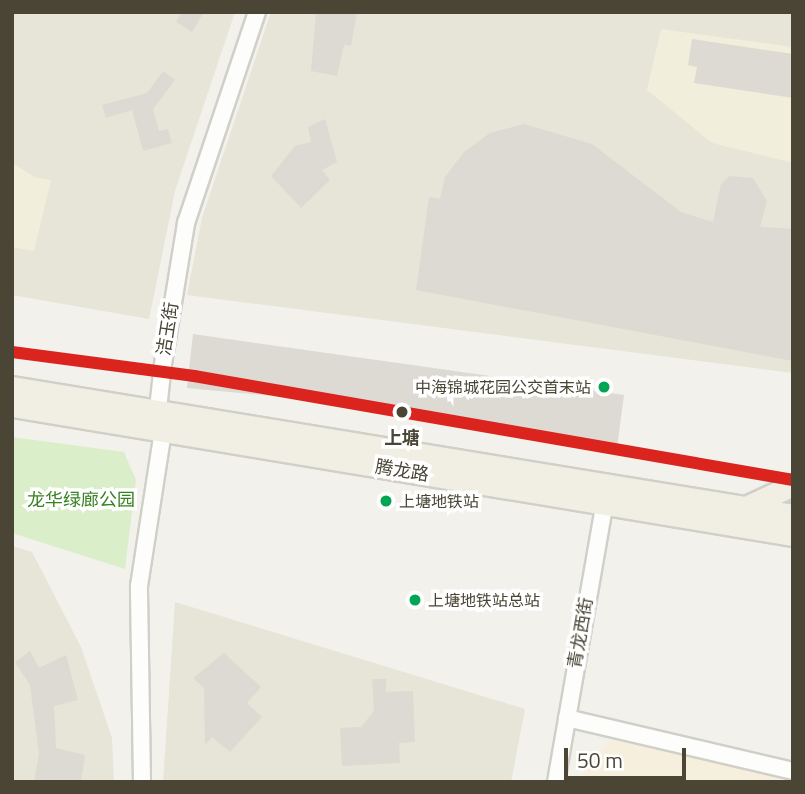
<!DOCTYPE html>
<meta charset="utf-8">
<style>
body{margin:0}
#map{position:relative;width:805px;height:794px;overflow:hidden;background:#f2f1eb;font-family:"Titillium Web","Noto Sans SC",sans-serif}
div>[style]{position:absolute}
.residential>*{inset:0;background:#e7e4d8}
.commercial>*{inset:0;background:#f6efdd}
.education>*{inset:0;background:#f1eedc}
.green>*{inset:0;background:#daefc9}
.building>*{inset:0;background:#dcdad3}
.roads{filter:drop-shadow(2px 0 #d0cfc8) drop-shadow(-2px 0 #d0cfc8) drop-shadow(0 2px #d0cfc8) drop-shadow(0 -2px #d0cfc8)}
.minor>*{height:16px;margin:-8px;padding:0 8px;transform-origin:8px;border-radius:8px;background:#fdfdfc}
.major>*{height:21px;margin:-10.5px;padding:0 10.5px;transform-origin:10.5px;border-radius:10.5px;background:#f1efe4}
.metro-1>*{height:12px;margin:-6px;padding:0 6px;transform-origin:6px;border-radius:6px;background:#dc241f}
.dots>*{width:19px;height:19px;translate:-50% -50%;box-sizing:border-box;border:4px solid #fff;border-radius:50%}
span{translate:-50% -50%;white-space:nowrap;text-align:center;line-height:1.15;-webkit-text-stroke:7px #fff;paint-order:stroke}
.bus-label{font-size:16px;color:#4a4535}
.right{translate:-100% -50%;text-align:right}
.left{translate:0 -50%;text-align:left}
.street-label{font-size:18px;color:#4a4535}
.stop-label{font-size:18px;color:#4a4535;font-weight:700}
.park-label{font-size:18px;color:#388222}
.frame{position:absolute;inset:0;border:14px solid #4a4535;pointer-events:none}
.scale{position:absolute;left:564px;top:748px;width:122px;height:32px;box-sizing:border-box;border:4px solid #4a4535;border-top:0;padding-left:9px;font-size:21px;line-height:24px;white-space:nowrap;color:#4a4535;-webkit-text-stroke:5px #fff;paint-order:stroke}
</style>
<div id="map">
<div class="residential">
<div style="clip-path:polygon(12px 12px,235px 12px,175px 191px,149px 319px,12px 295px)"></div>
<div style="clip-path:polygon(271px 12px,793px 12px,793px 373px,187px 295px,202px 218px)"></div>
<div style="clip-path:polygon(12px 546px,32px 552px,81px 647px,112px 738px,114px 782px,12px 782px)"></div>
<div style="clip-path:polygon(175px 602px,525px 709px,511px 782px,163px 782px)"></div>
</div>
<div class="commercial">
<div style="clip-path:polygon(612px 740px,792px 776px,793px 782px,583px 782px,586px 761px)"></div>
</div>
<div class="education">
<div style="clip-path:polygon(661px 29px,793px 47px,793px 163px,712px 143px,647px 90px)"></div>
<div style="clip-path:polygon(12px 163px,35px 177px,51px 180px,34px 251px,12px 247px)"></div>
</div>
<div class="green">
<div style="clip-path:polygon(12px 437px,124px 452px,136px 480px,125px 569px,12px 533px)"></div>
</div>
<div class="building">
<div style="clip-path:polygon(182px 12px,204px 12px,192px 32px,176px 22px)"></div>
<div style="clip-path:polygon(316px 12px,357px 12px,351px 46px,344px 45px,337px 76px,311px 71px)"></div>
<div style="clip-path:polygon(692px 39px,793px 54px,793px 98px,694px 83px,697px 67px,688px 65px)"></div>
<div style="clip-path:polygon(163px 71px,175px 80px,153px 109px,159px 131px,168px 129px,172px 143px,143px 151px,132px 110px,106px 118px,102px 105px,147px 93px)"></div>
<div style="clip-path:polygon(325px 119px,337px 162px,322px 170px,330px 180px,301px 208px,271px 176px,295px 146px,311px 142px,308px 127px)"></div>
<div style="clip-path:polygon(524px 124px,592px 144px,681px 212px,713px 222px,721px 184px,729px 176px,753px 178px,767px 201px,760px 227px,793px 229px,793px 361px,416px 290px,429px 197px,440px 199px,445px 177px,464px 152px,490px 133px)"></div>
<div style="clip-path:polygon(193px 334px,624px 395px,617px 448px,284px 397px,187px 388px)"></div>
<div style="clip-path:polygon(30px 651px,39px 668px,66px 655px,78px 700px,54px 706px,56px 748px,85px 755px,81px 782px,34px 782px,39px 754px,30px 685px,15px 662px)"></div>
<div style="clip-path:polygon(224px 653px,261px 687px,247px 703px,262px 717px,230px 752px,212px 737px,205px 745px,204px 688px,193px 678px)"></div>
<div style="clip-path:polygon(372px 679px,386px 679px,386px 692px,413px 691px,415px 742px,399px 743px,400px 763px,342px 766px,340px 728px,361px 727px,374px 711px)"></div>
</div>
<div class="roads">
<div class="minor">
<div style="left:567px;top:718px;width:232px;rotate:13.2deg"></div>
<div style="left:142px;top:782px;width:196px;rotate:-90.9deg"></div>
<div style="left:139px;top:586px;width:157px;rotate:-81.2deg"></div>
<div style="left:163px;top:431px;width:23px;rotate:-103deg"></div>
<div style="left:158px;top:409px;width:45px;rotate:-83.7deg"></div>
<div style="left:163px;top:364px;width:143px;rotate:-80.7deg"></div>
<div style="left:186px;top:223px;width:223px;rotate:-71.4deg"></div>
<div style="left:556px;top:782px;width:291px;rotate:-80.1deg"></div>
</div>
<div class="major">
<div style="left:12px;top:387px;width:791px;rotate:9.31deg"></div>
<div style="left:12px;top:406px;width:792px;rotate:9.38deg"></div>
<div style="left:748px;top:506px;width:50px;rotate:-25deg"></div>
</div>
</div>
<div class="metro-1">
<div style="left:12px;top:352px;width:184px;rotate:7.5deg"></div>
<div style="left:194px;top:376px;width:608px;rotate:9.85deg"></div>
</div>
<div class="dots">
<div style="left:604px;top:387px;background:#00a651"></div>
<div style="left:402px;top:412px;background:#4a4535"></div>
<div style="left:386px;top:501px;background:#00a651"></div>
<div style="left:415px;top:600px;background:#00a651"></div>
</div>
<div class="bus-label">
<span class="right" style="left:591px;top:387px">中海锦城花园公交首末站</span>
<span class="left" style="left:399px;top:501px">上塘地铁站</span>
<span class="left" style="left:428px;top:600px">上塘地铁站总站</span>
</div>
<div class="street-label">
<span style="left:168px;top:329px;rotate:-81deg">洁玉街</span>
<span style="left:402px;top:471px;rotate:9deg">腾龙路</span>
<span style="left:581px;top:633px;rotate:-80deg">青龙西街</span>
</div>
<div class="stop-label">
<span style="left:402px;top:438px">上塘</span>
</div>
<div class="park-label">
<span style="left:81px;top:500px">龙华绿廊公园</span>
</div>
<div class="frame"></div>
<div class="scale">50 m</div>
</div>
